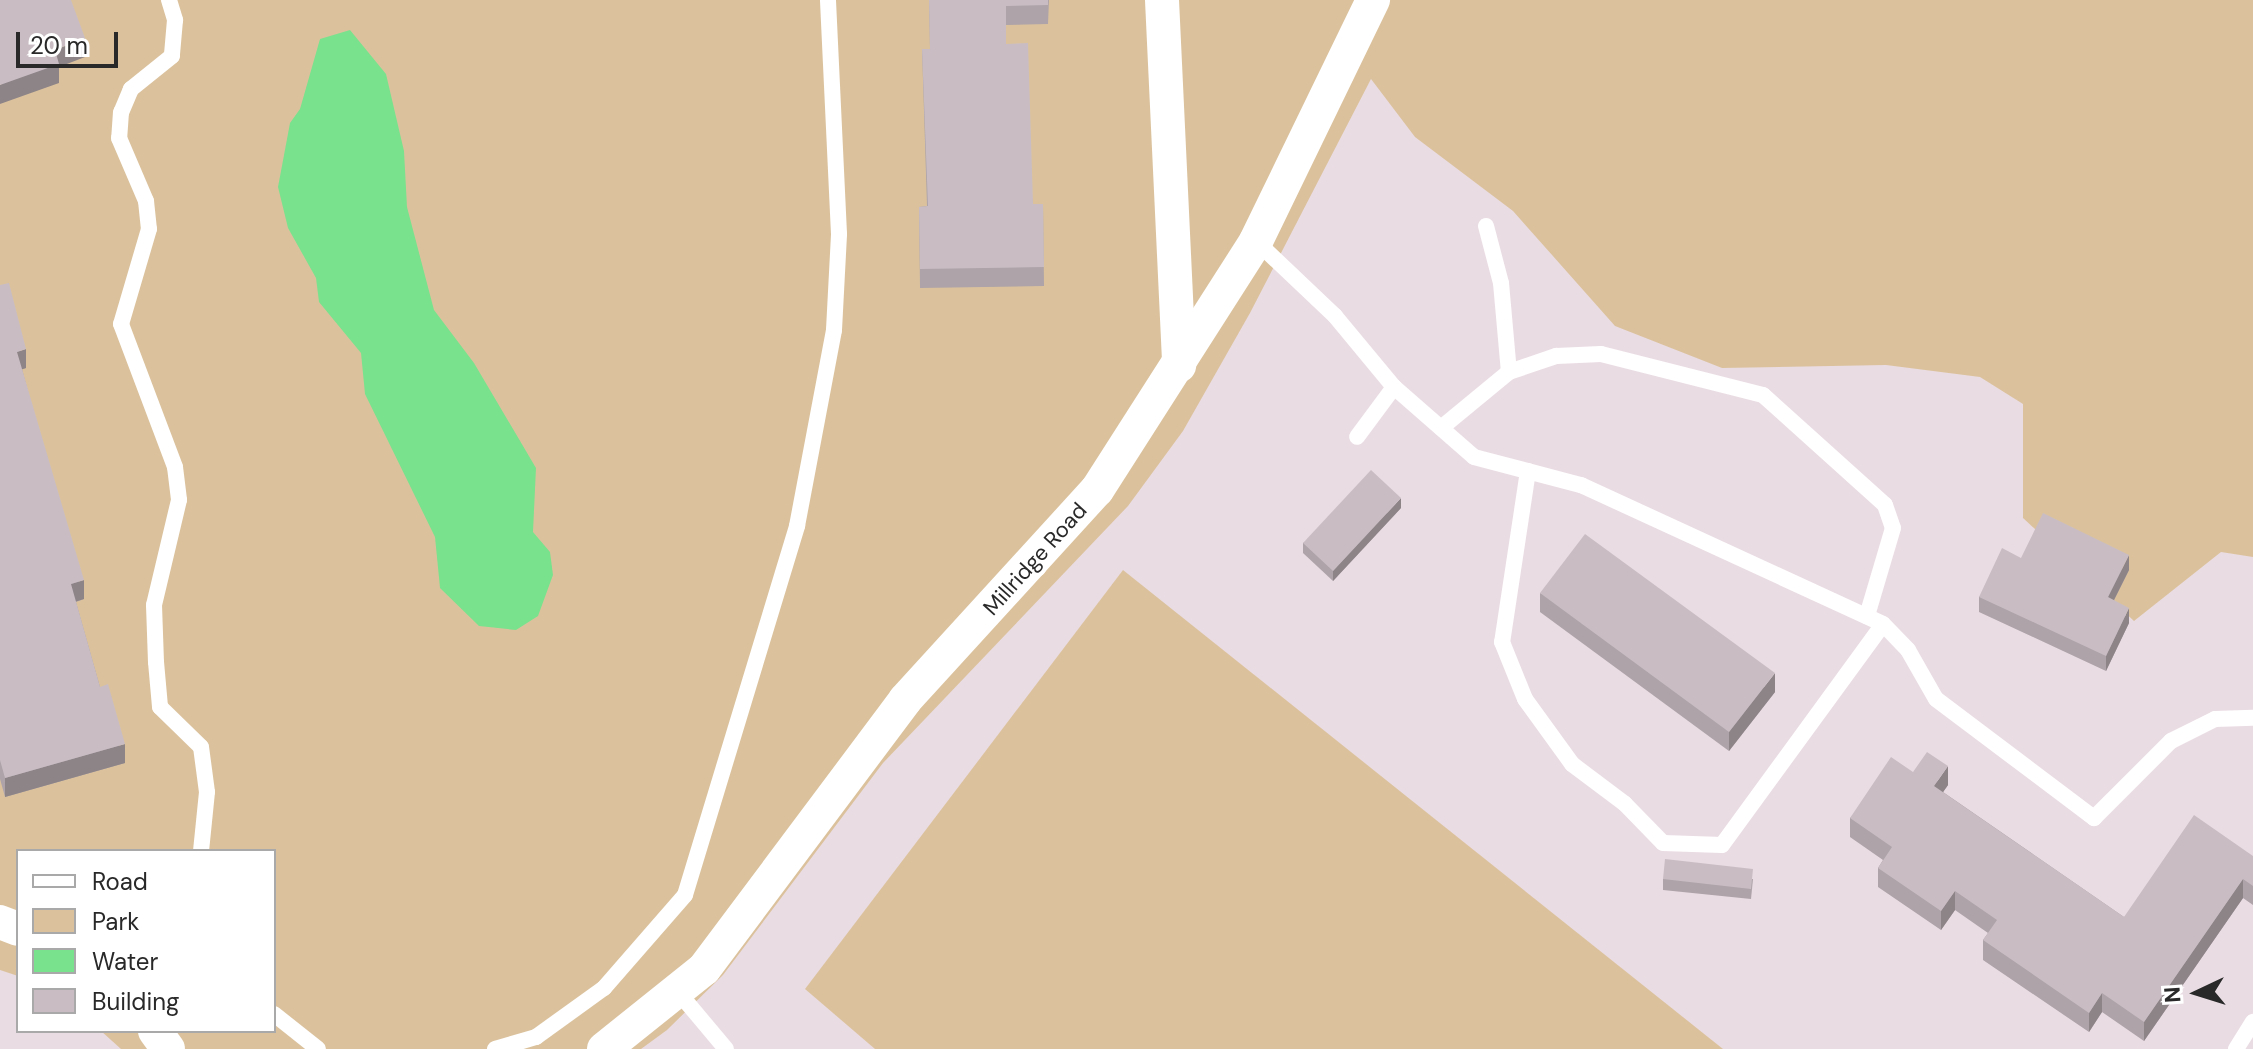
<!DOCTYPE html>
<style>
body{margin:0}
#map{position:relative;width:2253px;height:1049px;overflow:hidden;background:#eadce3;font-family:"DM Sans",sans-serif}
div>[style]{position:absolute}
.green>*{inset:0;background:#dbc29d}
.water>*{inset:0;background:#79e28d}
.service>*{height:16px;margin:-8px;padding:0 8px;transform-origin:8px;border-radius:8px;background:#fff}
.minor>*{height:34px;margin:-17px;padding:0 17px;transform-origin:17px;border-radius:17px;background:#fff}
.wall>*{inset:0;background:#ada3a8}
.shaded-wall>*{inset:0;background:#8d8488}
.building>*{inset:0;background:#c9bdc3}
span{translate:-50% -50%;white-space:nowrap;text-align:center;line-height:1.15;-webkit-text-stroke:8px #fff;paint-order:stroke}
.street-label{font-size:22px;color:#292929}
.legend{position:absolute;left:16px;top:849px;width:260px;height:184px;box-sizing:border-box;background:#fff;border:2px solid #a9a9a9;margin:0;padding:10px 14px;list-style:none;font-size:24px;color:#292929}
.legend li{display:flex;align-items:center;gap:16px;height:40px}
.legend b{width:40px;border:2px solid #a9a9a9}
.north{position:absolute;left:2157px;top:953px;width:80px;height:80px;-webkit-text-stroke:6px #fff;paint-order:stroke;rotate:266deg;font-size:22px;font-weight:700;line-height:32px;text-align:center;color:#292929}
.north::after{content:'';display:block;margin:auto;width:28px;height:36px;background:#292929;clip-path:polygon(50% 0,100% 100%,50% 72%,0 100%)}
.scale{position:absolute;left:16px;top:32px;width:102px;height:36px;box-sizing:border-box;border:4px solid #292929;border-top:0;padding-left:10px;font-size:24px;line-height:28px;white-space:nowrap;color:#292929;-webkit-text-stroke:6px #fff;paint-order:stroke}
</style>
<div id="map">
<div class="green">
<div style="clip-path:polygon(0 0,2253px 0,2253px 557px,2221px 552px,2134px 621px,2023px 518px,2023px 404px,1980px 377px,1886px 365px,1722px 368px,1615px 326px,1513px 211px,1415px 137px,1371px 79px,1250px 313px,1183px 431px,1128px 506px,883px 763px,723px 975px,667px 1030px,641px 1049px,121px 1049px,101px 1031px,274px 1031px,274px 851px,18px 851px,18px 976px,0 970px)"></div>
<div style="clip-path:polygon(1123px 570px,1723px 1049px,875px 1049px,805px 989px)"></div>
</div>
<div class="water">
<div style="clip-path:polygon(350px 30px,386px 74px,404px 151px,407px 207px,434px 310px,474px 363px,536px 468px,533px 532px,550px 552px,553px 575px,538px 616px,516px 630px,479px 626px,440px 588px,435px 537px,365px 394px,361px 353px,319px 302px,316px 278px,288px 228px,278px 187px,290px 123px,300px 109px,320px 39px)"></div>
</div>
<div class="service">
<div style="left:169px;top:0;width:21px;rotate:73deg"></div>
<div style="left:175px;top:20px;width:36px;rotate:95deg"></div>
<div style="left:172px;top:56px;width:53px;rotate:141.2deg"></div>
<div style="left:131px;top:89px;width:25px;rotate:113deg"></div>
<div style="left:121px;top:112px;width:26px;rotate:94deg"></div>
<div style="left:119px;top:138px;width:69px;rotate:66.8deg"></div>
<div style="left:146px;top:201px;width:28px;rotate:84deg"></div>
<div style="left:149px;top:229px;width:99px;rotate:106.4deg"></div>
<div style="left:121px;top:324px;width:153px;rotate:69.3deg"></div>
<div style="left:175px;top:467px;width:33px;rotate:83deg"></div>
<div style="left:179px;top:500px;width:108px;rotate:103.4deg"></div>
<div style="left:154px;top:605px;width:57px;rotate:88deg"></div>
<div style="left:156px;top:662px;width:45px;rotate:84.9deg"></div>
<div style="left:160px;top:707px;width:57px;rotate:44.3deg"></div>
<div style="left:201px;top:747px;width:45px;rotate:82.4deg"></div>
<div style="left:207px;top:792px;width:59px;rotate:95.8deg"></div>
<div style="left:1486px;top:226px;width:59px;rotate:75.3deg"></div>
<div style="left:1501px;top:283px;width:89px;rotate:84.9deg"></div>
<div style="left:1256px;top:241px;width:109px;rotate:43.5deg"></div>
<div style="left:1335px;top:316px;width:92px;rotate:50.3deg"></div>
<div style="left:1394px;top:387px;width:62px;rotate:126.5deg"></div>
<div style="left:1394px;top:387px;width:106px;rotate:41.2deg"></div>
<div style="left:1474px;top:457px;width:111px;rotate:14.7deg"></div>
<div style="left:1581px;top:485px;width:332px;rotate:24.7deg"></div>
<div style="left:1883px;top:624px;width:36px;rotate:46deg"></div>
<div style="left:1908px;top:650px;width:56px;rotate:60.3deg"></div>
<div style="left:1936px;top:699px;width:198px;rotate:37deg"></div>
<div style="left:2094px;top:818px;width:109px;rotate:-45deg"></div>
<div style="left:2171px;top:741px;width:49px;rotate:-26.6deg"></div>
<div style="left:2215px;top:719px;width:38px;rotate:-2deg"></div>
<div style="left:1441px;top:428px;width:88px;rotate:-39.5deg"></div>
<div style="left:1509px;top:372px;width:50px;rotate:-18.8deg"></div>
<div style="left:1556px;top:356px;width:45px;rotate:-2.5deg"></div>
<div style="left:1601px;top:354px;width:167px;rotate:14.2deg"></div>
<div style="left:1763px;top:395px;width:164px;rotate:42deg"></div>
<div style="left:1885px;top:505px;width:24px;rotate:71deg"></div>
<div style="left:1893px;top:528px;width:92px;rotate:106.5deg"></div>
<div style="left:1528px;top:471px;width:173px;rotate:98.6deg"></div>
<div style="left:1502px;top:642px;width:61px;rotate:68deg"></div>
<div style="left:1525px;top:699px;width:80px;rotate:54.1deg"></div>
<div style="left:1572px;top:764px;width:66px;rotate:37deg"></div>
<div style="left:1625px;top:804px;width:54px;rotate:45.7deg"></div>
<div style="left:1663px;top:843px;width:59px;rotate:1.9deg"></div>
<div style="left:1722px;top:845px;width:273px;rotate:-53.9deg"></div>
<div style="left:679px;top:993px;width:73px;rotate:50deg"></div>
<div style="left:274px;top:1014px;width:56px;rotate:38.5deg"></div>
<div style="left:495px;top:1049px;width:43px;rotate:-16.3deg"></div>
<div style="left:536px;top:1037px;width:84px;rotate:-35.8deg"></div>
<div style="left:604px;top:988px;width:123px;rotate:-48.9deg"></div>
<div style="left:685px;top:895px;width:386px;rotate:-73.1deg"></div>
<div style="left:797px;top:526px;width:199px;rotate:-79.3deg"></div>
<div style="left:834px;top:330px;width:96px;rotate:-87deg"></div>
<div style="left:839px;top:234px;width:234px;rotate:-92.7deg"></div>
<div style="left:2236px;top:1049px;width:32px;rotate:-58deg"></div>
</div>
<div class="minor">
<div style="left:1162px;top:0;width:366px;rotate:87.3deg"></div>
<div style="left:0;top:922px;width:19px;rotate:21deg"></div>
<div style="left:155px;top:1031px;width:22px;rotate:54deg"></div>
<div style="left:604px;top:1049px;width:128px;rotate:-38.7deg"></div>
<div style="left:704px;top:969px;width:336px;rotate:-53.2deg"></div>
<div style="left:905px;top:700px;width:285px;rotate:-47.6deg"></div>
<div style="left:1097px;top:490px;width:295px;rotate:-57.4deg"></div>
<div style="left:1256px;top:241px;width:268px;rotate:-64.1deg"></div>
</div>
<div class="wall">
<div style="clip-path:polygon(929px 0,1049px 0,1048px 24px,1006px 25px,1006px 44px,1033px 204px,1043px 204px,1044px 286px,920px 288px,919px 207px,927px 206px,922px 49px,930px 49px)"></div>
<div style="clip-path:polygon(0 285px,26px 368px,22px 369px,84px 599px,76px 602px,100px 687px,125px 763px,5px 797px,0 779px)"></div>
<div style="clip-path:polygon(1401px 508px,1333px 581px,1303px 553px,1303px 543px)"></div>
<div style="clip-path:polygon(2021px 558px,2129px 570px,2114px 600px,2129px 623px,2106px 671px,1979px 612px,1979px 597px)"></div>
<div style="clip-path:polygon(1540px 593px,1775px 692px,1729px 751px,1540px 612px)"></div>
<div style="clip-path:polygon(1913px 772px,1948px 785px,1943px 792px,2124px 917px,2253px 856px,2253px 905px,2243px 898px,2144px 1041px,2102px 1012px,2089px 1032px,1983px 960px,1983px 940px,1988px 933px,1955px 910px,1941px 930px,1878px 887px,1878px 868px,1883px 860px,1850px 837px,1850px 818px)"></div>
<div style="clip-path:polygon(1663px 879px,1753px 879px,1751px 899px,1663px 890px)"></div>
</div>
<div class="shaded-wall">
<div style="clip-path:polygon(85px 38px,85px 57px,59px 67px,59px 83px,0 104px,0 85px,55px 50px)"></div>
<div style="clip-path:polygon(26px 349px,26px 368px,17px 371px,17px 352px)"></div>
<div style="clip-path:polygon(1401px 498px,1401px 508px,1333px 581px,1333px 571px)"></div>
<div style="clip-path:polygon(2129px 555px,2129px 570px,2108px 612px,2108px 597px)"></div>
<div style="clip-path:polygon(84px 580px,84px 599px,71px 603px,71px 584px)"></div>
<div style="clip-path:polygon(2129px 608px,2129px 623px,2106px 671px,2106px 656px)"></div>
<div style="clip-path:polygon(1775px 673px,1775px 692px,1729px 751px,1729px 732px)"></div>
<div style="clip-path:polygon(125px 744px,125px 763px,5px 797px,5px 778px)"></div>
<div style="clip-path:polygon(1948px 766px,1948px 785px,1934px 805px,1934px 786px)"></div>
<div style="clip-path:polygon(2243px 879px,2243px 898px,2144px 1041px,2144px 1022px)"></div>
<div style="clip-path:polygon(1955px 891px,1955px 910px,1941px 930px,1941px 911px)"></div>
<div style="clip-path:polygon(2102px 993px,2102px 1012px,2089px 1032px,2089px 1013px)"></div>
</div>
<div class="building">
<div style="clip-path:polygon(0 0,71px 0,85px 38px,55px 50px,59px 64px,0 85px)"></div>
<div style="clip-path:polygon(929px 0,1048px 0,1048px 5px,1006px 6px,1006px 44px,1028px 43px,1033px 204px,1043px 204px,1044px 267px,920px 269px,919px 207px,928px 206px,922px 49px,930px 49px)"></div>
<div style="clip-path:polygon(9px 283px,26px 349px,17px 352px,84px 580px,71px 584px,100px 687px,108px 684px,125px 744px,5px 778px,0 760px,0 285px)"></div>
<div style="clip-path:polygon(1371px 470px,1401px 498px,1333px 571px,1303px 543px)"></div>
<div style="clip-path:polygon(2043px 513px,2129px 555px,2108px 597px,2129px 608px,2106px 656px,1979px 597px,2002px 548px,2021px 558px)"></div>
<div style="clip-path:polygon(1585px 534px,1775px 673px,1729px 732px,1540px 593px)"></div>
<div style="clip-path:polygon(1927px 752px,1948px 766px,1934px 786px,2124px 917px,2194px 815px,2253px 856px,2253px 886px,2243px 879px,2144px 1022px,2102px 993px,2089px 1013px,1983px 940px,1997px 920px,1955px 891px,1941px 911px,1878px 868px,1892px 847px,1850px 818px,1891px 757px,1913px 772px)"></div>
<div style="clip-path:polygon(1665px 859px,1753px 869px,1751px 889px,1663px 879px)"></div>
</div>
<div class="street-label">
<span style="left:1035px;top:559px;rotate:-48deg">Millridge Road</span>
</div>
<ul class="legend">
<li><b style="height:10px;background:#fff"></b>Road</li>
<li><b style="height:22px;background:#dbc29d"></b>Park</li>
<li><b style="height:22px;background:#79e28d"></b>Water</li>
<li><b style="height:22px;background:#c9bdc3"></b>Building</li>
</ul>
<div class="north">N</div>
<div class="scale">20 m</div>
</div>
